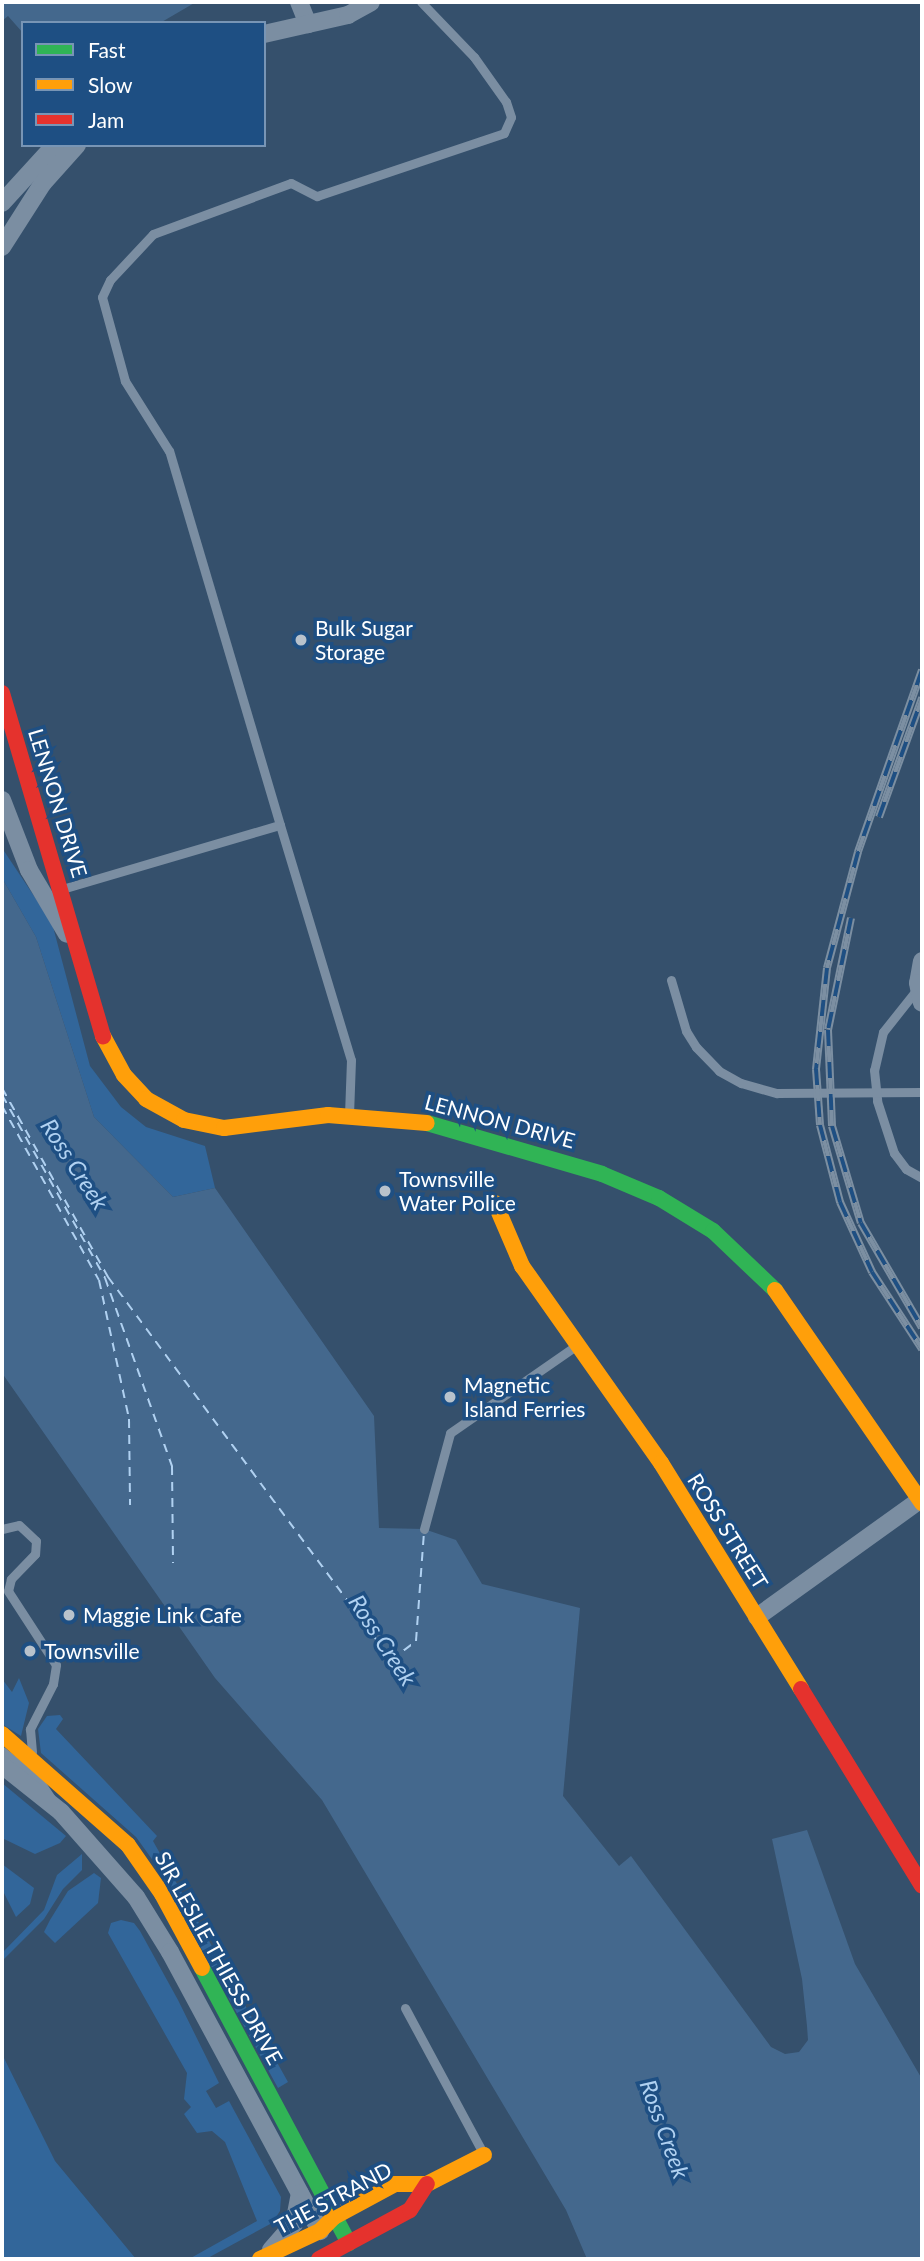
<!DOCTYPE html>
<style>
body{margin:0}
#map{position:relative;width:924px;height:2261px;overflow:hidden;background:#35506c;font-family:Lato,sans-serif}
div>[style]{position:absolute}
.green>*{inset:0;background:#32669a}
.water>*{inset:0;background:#44688d}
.ferry>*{height:2px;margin-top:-1px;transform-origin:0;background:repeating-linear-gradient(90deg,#b0d1f1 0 9px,transparent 0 16px)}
.lane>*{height:9px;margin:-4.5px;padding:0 4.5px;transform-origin:4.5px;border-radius:4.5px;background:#7b8ea2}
.street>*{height:18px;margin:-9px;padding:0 9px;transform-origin:9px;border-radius:9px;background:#7b8ea2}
.fast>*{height:16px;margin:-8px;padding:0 8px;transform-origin:8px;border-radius:8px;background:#30b455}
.slow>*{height:16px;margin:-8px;padding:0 8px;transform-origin:8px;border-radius:8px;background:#ff9f0a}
.jam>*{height:16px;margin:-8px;padding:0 8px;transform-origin:8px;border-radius:8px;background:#e5322d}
.rail>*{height:8px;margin-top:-4px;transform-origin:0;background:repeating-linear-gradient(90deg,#1e4f83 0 16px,#7c8fa2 0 32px);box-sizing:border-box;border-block:2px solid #7c8fa2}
.dots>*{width:19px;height:19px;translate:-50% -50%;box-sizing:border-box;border:4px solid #1e4f83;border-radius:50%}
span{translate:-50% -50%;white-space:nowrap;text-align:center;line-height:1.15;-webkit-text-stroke:7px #1e4f83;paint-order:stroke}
.poi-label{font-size:21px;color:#fff}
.left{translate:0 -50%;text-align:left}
.street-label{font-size:21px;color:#fff}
.water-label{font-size:23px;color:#b0d1f1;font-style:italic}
.frame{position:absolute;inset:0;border:4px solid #fff;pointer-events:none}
.legend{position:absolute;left:21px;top:21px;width:245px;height:126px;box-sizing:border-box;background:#1e4f83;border:2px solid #7895b5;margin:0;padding:9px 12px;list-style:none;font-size:21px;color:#fff}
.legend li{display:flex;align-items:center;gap:14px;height:35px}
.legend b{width:35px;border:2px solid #7895b5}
</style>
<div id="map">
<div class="green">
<div style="clip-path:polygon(2px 848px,52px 923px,90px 1066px,121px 1107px,146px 1127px,205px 1146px,215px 1188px,173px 1197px,94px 1117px,36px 937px,2px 878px)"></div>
<div style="clip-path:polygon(19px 1678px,29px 1703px,21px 1736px,2px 1724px,2px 1679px,12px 1692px)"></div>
<div style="clip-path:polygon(60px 1715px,63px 1719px,56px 1729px,157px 1836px,153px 1841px,288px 2082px,278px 2088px,154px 1862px,136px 1837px,41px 1753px,38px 1729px,47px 1716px)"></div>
<div style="clip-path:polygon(2px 1783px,66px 1836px,60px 1843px,35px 1854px,2px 1838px)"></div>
<div style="clip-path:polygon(82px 1854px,82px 1870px,63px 1889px,44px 1919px,2px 1961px,2px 1953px,44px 1910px,57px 1875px)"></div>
<div style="clip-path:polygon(2px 1864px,34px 1888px,30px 1904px,16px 1917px,2px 1889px)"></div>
<div style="clip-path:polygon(94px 1873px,101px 1878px,98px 1903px,55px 1943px,44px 1932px,50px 1920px,68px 1891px)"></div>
<div style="clip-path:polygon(121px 1920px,134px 1923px,140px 1931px,178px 2000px,219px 2083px,206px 2091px,216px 2108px,229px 2101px,281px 2197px,280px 2211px,272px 2223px,206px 2259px,189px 2259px,257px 2221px,225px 2142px,212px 2131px,197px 2133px,184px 2114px,191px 2107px,184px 2099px,187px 2073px,108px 1933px,111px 1923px)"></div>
<div style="clip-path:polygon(2px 2054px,55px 2161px,136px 2259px,2px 2259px)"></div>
</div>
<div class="water">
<div style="clip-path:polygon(2px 2px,196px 2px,160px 23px,23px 23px,23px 33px,8px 16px,2px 21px)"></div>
<div style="clip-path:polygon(2px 878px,36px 937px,94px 1117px,173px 1197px,215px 1188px,374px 1416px,379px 1528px,424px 1529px,456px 1540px,482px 1584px,580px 1608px,563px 1796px,619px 1866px,631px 1856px,771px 2047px,785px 2054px,799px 2052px,808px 2040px,807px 2026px,802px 1979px,772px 1839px,807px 1830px,855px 1964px,922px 2079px,922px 2259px,587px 2259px,566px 2210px,322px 1800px,215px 1678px,2px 1373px)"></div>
</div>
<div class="ferry">
<div style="left:2px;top:1088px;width:217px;rotate:60.7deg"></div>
<div style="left:108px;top:1277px;width:476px;rotate:53.5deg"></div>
<div style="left:391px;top:1660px;width:31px;rotate:-37deg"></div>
<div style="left:416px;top:1641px;width:108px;rotate:-85.8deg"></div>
<div style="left:2px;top:1095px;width:210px;rotate:60.6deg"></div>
<div style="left:105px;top:1278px;width:200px;rotate:70.4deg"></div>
<div style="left:172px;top:1466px;width:97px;rotate:89.4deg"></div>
<div style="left:2px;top:1106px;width:199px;rotate:60.9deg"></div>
<div style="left:99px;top:1280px;width:142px;rotate:77.8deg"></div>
<div style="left:129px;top:1419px;width:86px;rotate:89.3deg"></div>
</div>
<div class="lane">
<div style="left:280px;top:825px;width:390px;rotate:-106.5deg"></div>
<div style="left:169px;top:451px;width:83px;rotate:-122.2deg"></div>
<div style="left:125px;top:381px;width:87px;rotate:-105.3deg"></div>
<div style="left:102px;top:297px;width:19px;rotate:-65deg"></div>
<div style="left:110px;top:280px;width:63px;rotate:-46.9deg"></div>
<div style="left:153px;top:234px;width:147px;rotate:-20.3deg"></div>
<div style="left:291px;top:183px;width:29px;rotate:27deg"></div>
<div style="left:317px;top:196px;width:197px;rotate:-18.6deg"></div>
<div style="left:504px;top:133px;width:17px;rotate:-66deg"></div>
<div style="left:511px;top:117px;width:16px;rotate:-108deg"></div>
<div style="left:506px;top:102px;width:55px;rotate:-125.4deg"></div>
<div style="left:474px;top:57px;width:76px;rotate:-133.9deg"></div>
<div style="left:62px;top:889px;width:227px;rotate:-16.4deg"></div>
<div style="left:280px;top:825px;width:245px;rotate:73.2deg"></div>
<div style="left:351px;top:1060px;width:55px;rotate:92.1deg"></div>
<div style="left:671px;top:980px;width:53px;rotate:73.6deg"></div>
<div style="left:686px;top:1031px;width:19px;rotate:58deg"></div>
<div style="left:696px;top:1047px;width:33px;rotate:46deg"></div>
<div style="left:719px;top:1071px;width:25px;rotate:29deg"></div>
<div style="left:741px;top:1083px;width:37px;rotate:16deg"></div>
<div style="left:777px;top:1093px;width:145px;rotate:-0.4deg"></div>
<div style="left:918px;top:988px;width:56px;rotate:128.5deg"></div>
<div style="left:883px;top:1032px;width:39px;rotate:103deg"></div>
<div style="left:874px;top:1070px;width:31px;rotate:84deg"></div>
<div style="left:877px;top:1101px;width:55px;rotate:71.9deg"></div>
<div style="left:894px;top:1153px;width:20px;rotate:53deg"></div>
<div style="left:906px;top:1169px;width:18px;rotate:29deg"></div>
<div style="left:2px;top:1529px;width:17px;rotate:-13deg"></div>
<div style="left:19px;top:1525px;width:23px;rotate:43deg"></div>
<div style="left:36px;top:1541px;width:13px;rotate:94deg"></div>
<div style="left:35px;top:1554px;width:35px;rotate:134deg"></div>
<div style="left:11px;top:1579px;width:12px;rotate:104deg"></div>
<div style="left:8px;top:1591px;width:88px;rotate:57deg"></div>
<div style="left:56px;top:1665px;width:19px;rotate:99deg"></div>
<div style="left:53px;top:1684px;width:51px;rotate:117.1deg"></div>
<div style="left:30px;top:1729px;width:23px;rotate:85deg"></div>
<div style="left:424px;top:1529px;width:99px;rotate:-74.8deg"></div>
<div style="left:450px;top:1433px;width:155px;rotate:-34.7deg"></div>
<div style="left:2px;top:1751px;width:46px;rotate:37.9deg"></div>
<div style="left:38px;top:1779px;width:22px;rotate:56deg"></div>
<div style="left:405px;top:2008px;width:165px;rotate:61.7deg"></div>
</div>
<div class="street">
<div style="left:299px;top:2px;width:24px;rotate:68deg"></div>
<div style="left:264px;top:34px;width:86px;rotate:-12.7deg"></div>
<div style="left:348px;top:15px;width:26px;rotate:-29deg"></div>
<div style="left:2px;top:203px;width:79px;rotate:-47.6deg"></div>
<div style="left:2px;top:247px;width:76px;rotate:-57.4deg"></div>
<div style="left:43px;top:183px;width:51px;rotate:-48.2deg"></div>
<div style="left:2px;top:800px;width:75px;rotate:68.9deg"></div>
<div style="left:29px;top:870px;width:74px;rotate:59.3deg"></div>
<div style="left:922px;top:961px;width:22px;rotate:100deg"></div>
<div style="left:918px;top:983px;width:20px;rotate:79deg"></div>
<div style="left:757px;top:1617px;width:201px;rotate:-35.7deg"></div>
<div style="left:2px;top:1765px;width:75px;rotate:38.5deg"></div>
<div style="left:61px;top:1812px;width:113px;rotate:48.6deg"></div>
<div style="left:136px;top:1897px;width:65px;rotate:58.3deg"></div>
<div style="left:170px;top:1952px;width:317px;rotate:61.7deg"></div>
<div style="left:271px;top:2250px;width:35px;rotate:-49deg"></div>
<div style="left:294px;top:2224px;width:31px;rotate:-79deg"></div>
</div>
<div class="fast">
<div style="left:427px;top:1123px;width:182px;rotate:16.2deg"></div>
<div style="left:602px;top:1174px;width:62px;rotate:22.8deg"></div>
<div style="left:659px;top:1198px;width:63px;rotate:31.4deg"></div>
<div style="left:713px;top:1231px;width:86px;rotate:43.6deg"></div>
<div style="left:202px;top:1968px;width:312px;rotate:61.9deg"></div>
</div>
<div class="slow">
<div style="left:103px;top:1036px;width:44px;rotate:61.7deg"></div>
<div style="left:124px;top:1075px;width:33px;rotate:47deg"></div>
<div style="left:146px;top:1099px;width:43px;rotate:28.9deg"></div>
<div style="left:184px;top:1120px;width:41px;rotate:11.3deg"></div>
<div style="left:224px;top:1128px;width:105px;rotate:-7.1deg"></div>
<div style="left:328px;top:1115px;width:99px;rotate:4.6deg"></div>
<div style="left:495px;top:1203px;width:69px;rotate:66.8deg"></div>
<div style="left:522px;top:1266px;width:241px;rotate:54.8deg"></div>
<div style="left:661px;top:1463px;width:266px;rotate:58.2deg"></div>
<div style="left:775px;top:1290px;width:259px;rotate:55.4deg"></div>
<div style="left:2px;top:1734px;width:168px;rotate:41.4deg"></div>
<div style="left:128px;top:1845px;width:60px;rotate:55.2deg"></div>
<div style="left:162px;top:1894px;width:84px;rotate:61.6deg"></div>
<div style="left:260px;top:2259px;width:66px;rotate:-25deg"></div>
<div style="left:320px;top:2231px;width:20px;rotate:-45deg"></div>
<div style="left:334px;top:2217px;width:69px;rotate:-28.4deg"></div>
<div style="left:395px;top:2184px;width:32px"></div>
<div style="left:427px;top:2184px;width:64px;rotate:-27deg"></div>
</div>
<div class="jam">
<div style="left:2px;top:693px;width:358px;rotate:73.6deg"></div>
<div style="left:801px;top:1689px;width:231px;rotate:58.4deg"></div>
<div style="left:319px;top:2259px;width:103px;rotate:-28.3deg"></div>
<div style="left:410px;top:2210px;width:31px;rotate:-57deg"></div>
</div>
<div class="rail">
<div style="left:922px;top:670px;width:193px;rotate:109.4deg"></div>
<div style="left:858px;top:852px;width:120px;rotate:105deg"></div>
<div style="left:827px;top:968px;width:102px;rotate:96.2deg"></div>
<div style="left:816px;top:1069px;width:56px;rotate:85.9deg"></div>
<div style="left:820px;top:1125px;width:80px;rotate:75.4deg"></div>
<div style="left:840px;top:1202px;width:77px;rotate:65.4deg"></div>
<div style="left:872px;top:1272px;width:92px;rotate:57deg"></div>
<div style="left:879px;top:817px;width:127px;rotate:-70.1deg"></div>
<div style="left:851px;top:918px;width:114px;rotate:101.6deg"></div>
<div style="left:828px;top:1030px;width:96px;rotate:87.6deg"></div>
<div style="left:832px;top:1126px;width:101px;rotate:73.4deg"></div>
<div style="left:861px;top:1223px;width:121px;rotate:59.8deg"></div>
</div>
<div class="dots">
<div style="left:301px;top:640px;background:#b8c2cc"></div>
<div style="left:385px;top:1191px;background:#b8c2cc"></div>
<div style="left:450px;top:1397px;background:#b8c2cc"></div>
<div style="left:69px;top:1615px;background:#b8c2cc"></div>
<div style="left:30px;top:1651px;background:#b8c2cc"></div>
</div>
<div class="poi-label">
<span class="left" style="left:315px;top:640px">Bulk Sugar<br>Storage</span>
<span class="left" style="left:399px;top:1191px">Townsville<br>Water Police</span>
<span class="left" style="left:464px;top:1397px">Magnetic<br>Island Ferries</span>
<span class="left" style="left:83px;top:1615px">Maggie Link Cafe</span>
<span class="left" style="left:44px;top:1651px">Townsville</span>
</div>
<div class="street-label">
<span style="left:58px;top:803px;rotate:73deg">LENNON DRIVE</span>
<span style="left:500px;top:1121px;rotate:15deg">LENNON DRIVE</span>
<span style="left:728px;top:1531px;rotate:58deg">ROSS STREET</span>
<span style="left:219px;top:1958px;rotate:61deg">SIR LESLIE THIESS DRIVE</span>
<span style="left:333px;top:2198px;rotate:-28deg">THE STRAND</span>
</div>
<div class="water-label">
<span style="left:75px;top:1164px;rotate:57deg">Ross Creek</span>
<span style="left:383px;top:1640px;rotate:57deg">Ross Creek</span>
<span style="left:665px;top:2129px;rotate:70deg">Ross Creek</span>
</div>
<div class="frame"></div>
<ul class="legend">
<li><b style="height:9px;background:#30b455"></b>Fast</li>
<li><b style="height:9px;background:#ff9f0a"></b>Slow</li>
<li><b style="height:9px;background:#e5322d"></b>Jam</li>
</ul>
</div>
